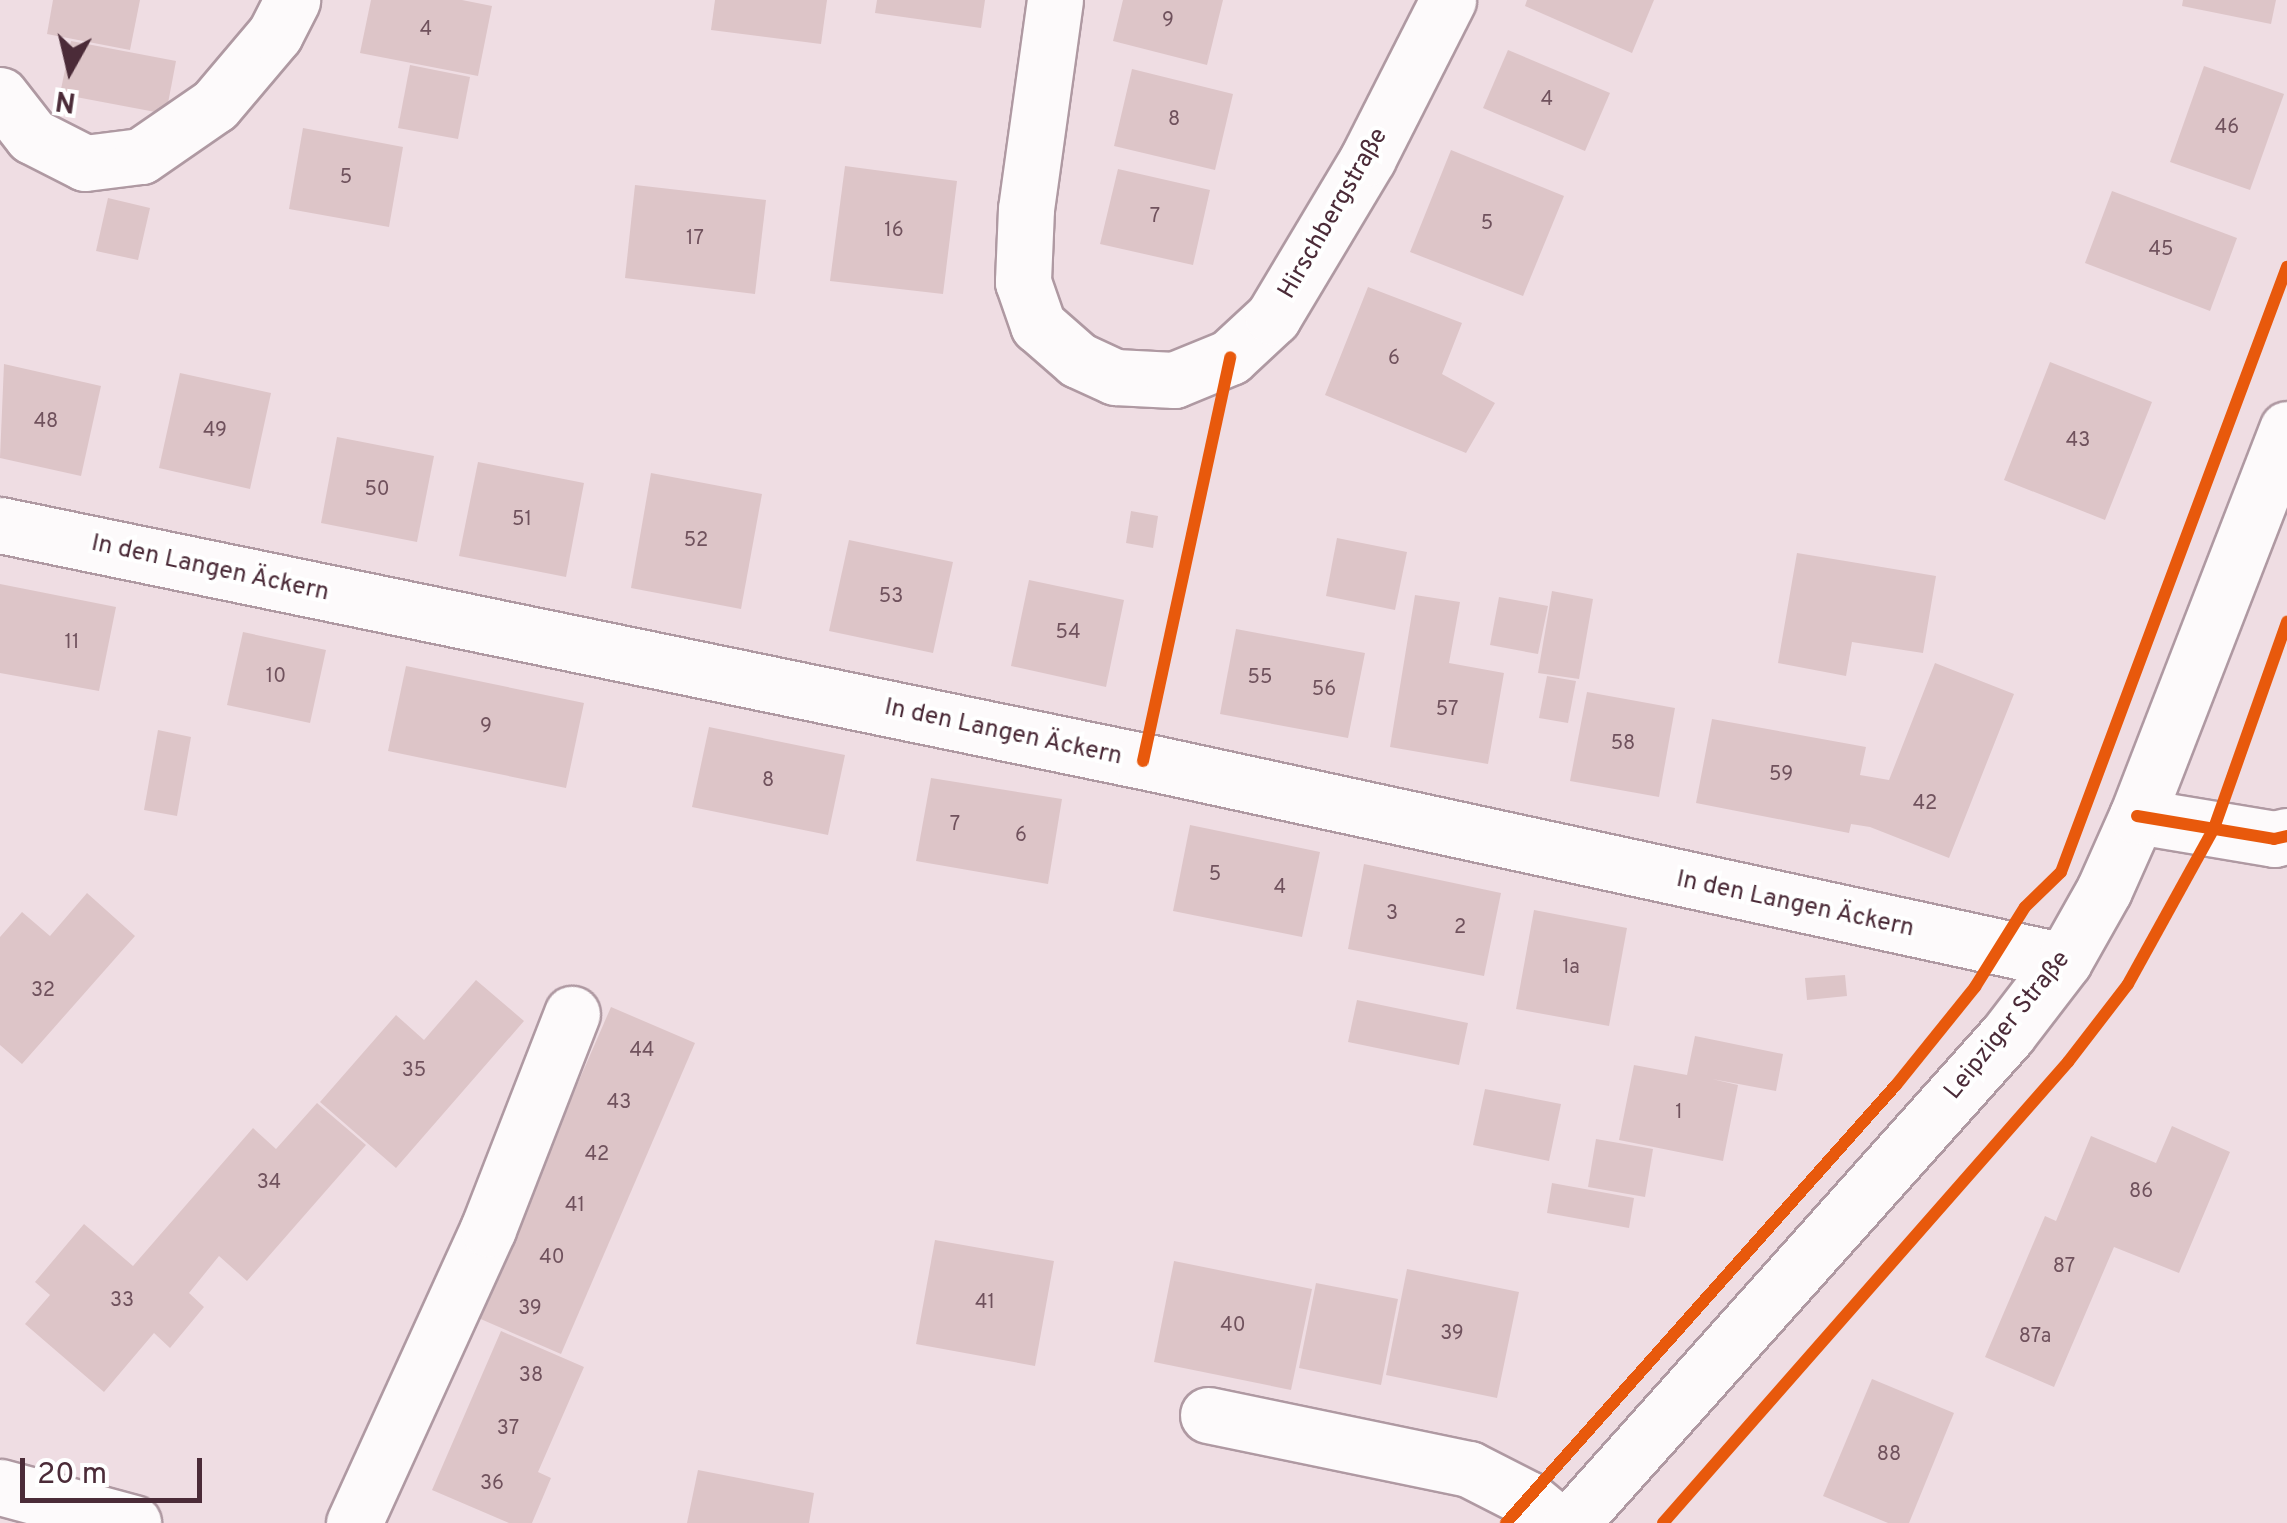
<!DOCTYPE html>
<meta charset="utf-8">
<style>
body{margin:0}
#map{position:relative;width:2287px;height:1523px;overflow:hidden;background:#efdde3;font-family:Overpass,sans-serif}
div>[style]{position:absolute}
.building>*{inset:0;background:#ddc5c8}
.roads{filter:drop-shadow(2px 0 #af99a2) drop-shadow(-2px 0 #af99a2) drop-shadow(0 2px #af99a2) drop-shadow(0 -2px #af99a2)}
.minor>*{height:55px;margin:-27.5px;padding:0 27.5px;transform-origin:27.5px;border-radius:27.5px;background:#fdfafb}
.cycleway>*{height:12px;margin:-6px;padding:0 6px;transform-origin:6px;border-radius:6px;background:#e8590c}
span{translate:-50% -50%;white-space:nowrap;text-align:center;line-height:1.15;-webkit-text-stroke:8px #fff;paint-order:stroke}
.number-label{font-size:20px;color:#70525d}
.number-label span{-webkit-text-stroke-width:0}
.street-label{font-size:25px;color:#4b2b38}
.north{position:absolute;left:20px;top:20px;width:100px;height:100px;-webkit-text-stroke:8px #fff;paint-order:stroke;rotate:188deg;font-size:28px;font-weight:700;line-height:40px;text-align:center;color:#4b2b38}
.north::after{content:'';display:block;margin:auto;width:35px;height:45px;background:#4b2b38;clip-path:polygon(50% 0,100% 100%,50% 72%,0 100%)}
.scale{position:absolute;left:20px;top:1458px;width:182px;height:45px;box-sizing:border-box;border:5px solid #4b2b38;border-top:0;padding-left:12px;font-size:30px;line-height:35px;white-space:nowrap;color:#4b2b38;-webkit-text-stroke:8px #fff;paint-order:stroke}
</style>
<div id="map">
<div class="building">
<div style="clip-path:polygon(53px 0,140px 0,130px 50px,47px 34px)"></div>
<div style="clip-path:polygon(371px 0,462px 0,492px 6px,478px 76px,360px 53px)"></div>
<div style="clip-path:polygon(715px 0,827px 0,821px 44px,711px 30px)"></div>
<div style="clip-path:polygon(877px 0,985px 0,981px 28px,875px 13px)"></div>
<div style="clip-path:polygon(1123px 0,1223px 0,1207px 65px,1113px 41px)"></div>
<div style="clip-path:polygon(1527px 0,1654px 0,1632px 53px,1525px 6px)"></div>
<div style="clip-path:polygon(2183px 0,2276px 0,2271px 24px,2182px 6px)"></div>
<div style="clip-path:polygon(71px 41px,176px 61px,166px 114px,60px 94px)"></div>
<div style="clip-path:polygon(1508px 50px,1610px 93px,1585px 151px,1483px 108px)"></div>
<div style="clip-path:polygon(410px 65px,470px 77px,458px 139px,398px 128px)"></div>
<div style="clip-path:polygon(2204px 66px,2284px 94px,2250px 190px,2170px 162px)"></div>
<div style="clip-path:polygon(1132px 69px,1233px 94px,1215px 170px,1114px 146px)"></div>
<div style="clip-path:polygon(303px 128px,403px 147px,389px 227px,289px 209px)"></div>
<div style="clip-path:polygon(1451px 150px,1564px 196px,1523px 296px,1410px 252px)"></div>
<div style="clip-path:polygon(845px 166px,957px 181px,943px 294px,830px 281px)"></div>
<div style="clip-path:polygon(1118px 169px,1210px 190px,1193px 265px,1100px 244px)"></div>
<div style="clip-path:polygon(635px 185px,766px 200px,755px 294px,625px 278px)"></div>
<div style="clip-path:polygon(2112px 191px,2237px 238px,2210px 311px,2085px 263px)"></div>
<div style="clip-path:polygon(108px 198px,150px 208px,138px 260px,96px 251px)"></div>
<div style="clip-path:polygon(1368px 287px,1462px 323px,1442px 374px,1495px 403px,1466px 453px,1325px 395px)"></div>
<div style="clip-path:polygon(2050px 362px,2152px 402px,2105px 520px,2004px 480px)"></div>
<div style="clip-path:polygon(4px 364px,101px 386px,81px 476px,0 458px)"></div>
<div style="clip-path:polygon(180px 373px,271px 393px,250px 489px,159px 468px)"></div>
<div style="clip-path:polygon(337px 437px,434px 456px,417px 542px,321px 523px)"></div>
<div style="clip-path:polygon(478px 462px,584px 483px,566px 577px,459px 556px)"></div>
<div style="clip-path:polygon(651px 473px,762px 494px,741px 609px,631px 588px)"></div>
<div style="clip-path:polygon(1131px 511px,1158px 516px,1153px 548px,1126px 543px)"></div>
<div style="clip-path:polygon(1337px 538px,1407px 552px,1395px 610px,1326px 596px)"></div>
<div style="clip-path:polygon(849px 540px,953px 562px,933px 653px,829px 631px)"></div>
<div style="clip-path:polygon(1797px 553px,1936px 576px,1923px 653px,1852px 642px,1846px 676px,1778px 663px)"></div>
<div style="clip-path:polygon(1029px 580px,1124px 600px,1106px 687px,1011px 666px)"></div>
<div style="clip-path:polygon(0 584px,116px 607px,99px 691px,0 673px)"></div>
<div style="clip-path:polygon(1552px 591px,1593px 599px,1579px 679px,1538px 673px)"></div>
<div style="clip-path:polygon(1415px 595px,1460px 602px,1449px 663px,1504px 673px,1488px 764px,1390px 747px)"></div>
<div style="clip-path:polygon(1499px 597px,1548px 606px,1538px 654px,1490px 645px)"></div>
<div style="clip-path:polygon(1236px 629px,1365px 653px,1348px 738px,1220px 714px)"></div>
<div style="clip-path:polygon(243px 632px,326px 650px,310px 723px,227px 705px)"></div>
<div style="clip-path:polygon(1935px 663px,2014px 694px,1949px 858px,1870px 827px,1851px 824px,1849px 833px,1696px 803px,1712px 719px,1866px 747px,1860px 775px,1889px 780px)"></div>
<div style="clip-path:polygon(406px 666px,584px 703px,566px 788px,388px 751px)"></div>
<div style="clip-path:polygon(1547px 676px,1576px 681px,1568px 723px,1539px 718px)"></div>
<div style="clip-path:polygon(1587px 692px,1675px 708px,1659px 797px,1570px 781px)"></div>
<div style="clip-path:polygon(709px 727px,845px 755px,828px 835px,692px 807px)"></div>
<div style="clip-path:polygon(158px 730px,191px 737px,177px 816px,144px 810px)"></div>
<div style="clip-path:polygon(931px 778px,1062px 799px,1048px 884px,916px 861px)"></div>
<div style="clip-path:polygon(1190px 825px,1320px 852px,1302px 937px,1173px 911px)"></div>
<div style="clip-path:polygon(1364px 864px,1501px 893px,1484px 976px,1348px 949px)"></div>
<div style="clip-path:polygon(87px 893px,135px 936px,22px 1064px,0 1045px,0 937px,22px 912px,50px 936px)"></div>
<div style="clip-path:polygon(1534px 910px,1627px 928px,1609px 1026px,1516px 1009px)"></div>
<div style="clip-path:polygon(1845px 975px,1847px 996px,1807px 1000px,1805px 978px)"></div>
<div style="clip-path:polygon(476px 980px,524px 1021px,396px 1168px,320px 1102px,396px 1015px,424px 1040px)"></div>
<div style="clip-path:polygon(1357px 1000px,1468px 1023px,1459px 1065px,1348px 1042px)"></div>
<div style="clip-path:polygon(611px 1007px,695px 1043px,561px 1354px,476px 1317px)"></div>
<div style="clip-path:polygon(1695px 1036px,1783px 1054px,1776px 1091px,1712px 1079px,1738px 1085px,1723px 1161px,1619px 1140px,1634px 1065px,1687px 1075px)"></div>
<div style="clip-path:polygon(1485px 1089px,1561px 1104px,1549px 1161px,1473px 1145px)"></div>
<div style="clip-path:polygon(317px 1103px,366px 1145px,247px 1281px,219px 1256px,189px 1293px,204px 1307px,170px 1348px,154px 1333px,104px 1392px,25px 1324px,50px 1295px,35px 1282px,84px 1224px,133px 1266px,253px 1128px,276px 1149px)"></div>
<div style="clip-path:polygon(2172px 1126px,2230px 1152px,2179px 1273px,2114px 1247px,2054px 1387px,1985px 1357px,2045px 1216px,2056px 1221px,2091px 1136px,2156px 1163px)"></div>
<div style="clip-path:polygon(1596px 1139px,1653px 1149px,1645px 1197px,1588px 1187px)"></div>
<div style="clip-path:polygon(1552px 1183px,1634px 1198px,1629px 1228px,1547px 1213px)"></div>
<div style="clip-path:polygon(935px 1240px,1054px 1261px,1035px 1366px,916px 1344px)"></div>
<div style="clip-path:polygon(1174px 1261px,1312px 1289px,1291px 1390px,1154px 1362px)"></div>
<div style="clip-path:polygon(1407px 1269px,1519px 1292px,1497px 1398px,1386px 1375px)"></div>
<div style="clip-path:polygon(1316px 1283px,1398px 1299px,1381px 1385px,1299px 1368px)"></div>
<div style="clip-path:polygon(501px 1331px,584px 1367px,538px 1472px,551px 1478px,532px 1523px,509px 1523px,432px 1490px)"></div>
<div style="clip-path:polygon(1872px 1379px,1954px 1413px,1909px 1523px,1888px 1523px,1823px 1496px)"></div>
<div style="clip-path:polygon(698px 1470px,814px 1493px,809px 1523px,687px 1523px)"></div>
</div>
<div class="roads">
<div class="minor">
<div style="left:1055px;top:0;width:211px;rotate:97.9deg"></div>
<div style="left:1026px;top:209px;width:73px;rotate:92.4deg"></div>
<div style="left:1023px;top:282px;width:46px;rotate:70.8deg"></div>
<div style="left:1038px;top:325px;width:53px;rotate:41.2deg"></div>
<div style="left:1078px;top:360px;width:41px;rotate:24.7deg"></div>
<div style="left:1115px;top:377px;width:59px;rotate:2.9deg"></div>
<div style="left:1174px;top:380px;width:61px;rotate:-22.3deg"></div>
<div style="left:1230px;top:357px;width:59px;rotate:-42.9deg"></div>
<div style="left:1273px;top:317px;width:185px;rotate:-59.1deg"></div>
<div style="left:1368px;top:158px;width:177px;rotate:-63.1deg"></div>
<div style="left:0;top:95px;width:52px;rotate:52deg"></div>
<div style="left:32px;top:136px;width:59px;rotate:27deg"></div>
<div style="left:85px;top:163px;width:56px;rotate:-7.1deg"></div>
<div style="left:141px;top:156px;width:90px;rotate:-34.6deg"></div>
<div style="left:215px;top:105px;width:93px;rotate:-49.8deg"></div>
<div style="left:275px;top:34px;width:38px;rotate:-63deg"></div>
<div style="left:0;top:525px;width:1167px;rotate:11.67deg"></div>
<div style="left:1143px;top:761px;width:942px;rotate:12.25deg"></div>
<div style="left:2137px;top:816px;width:139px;rotate:9.5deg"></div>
<div style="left:2274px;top:839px;width:13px;rotate:-13deg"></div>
<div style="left:1208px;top:1415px;width:267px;rotate:11.7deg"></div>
<div style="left:1469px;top:1469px;width:66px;rotate:27deg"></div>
<div style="left:1528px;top:1499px;width:38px;rotate:40deg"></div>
<div style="left:0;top:1487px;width:138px;rotate:15.1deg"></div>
<div style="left:354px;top:1523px;width:323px;rotate:-65.5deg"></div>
<div style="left:488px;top:1229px;width:231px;rotate:-68.7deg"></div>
<div style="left:1571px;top:1523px;width:656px;rotate:-48.21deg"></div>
<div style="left:2008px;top:1034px;width:92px;rotate:-52.5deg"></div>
<div style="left:2064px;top:961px;width:81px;rotate:-60.6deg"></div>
<div style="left:2104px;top:890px;width:81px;rotate:-66deg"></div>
<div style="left:2137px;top:816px;width:415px;rotate:-68.8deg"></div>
</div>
</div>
<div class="cycleway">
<div style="left:1143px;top:761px;width:413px;rotate:-77.8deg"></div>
<div style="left:2137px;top:816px;width:139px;rotate:9.5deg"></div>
<div style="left:2274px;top:839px;width:13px;rotate:-13deg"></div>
<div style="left:1506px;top:1523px;width:586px;rotate:-48.32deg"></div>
<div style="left:1896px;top:1085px;width:126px;rotate:-51.1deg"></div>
<div style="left:1975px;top:987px;width:94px;rotate:-58deg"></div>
<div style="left:2025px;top:907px;width:50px;rotate:-44.2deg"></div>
<div style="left:2061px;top:872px;width:646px;rotate:-69.52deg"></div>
<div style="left:1663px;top:1523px;width:614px;rotate:-48.7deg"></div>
<div style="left:2068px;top:1062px;width:98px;rotate:-52.4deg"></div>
<div style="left:2128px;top:984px;width:178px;rotate:-61.1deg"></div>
<div style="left:2214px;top:828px;width:219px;rotate:-70.5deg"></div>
</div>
<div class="number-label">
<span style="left:1168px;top:21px">9</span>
<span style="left:426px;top:30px">4</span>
<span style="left:1547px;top:100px">4</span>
<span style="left:1174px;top:120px">8</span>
<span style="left:2227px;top:128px">46</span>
<span style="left:346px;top:178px">5</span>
<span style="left:1155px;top:217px">7</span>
<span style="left:1487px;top:224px">5</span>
<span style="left:894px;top:231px">16</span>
<span style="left:695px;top:239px">17</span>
<span style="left:2161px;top:250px">45</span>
<span style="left:1394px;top:359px">6</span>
<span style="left:46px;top:422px">48</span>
<span style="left:215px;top:431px">49</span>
<span style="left:2078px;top:441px">43</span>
<span style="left:377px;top:490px">50</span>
<span style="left:522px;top:520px">51</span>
<span style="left:696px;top:541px">52</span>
<span style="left:891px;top:597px">53</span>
<span style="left:1068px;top:633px">54</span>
<span style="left:72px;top:643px">11</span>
<span style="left:276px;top:677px">10</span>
<span style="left:1260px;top:678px">55</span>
<span style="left:1324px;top:690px">56</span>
<span style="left:1447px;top:710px">57</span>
<span style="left:486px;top:727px">9</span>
<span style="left:1623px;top:744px">58</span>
<span style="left:1781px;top:775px">59</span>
<span style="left:768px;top:781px">8</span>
<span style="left:1925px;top:804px">42</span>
<span style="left:955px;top:825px">7</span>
<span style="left:1021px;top:836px">6</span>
<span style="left:1215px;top:875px">5</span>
<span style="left:1280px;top:888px">4</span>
<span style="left:1392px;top:914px">3</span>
<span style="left:1460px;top:928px">2</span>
<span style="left:1571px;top:968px">1a</span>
<span style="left:43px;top:991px">32</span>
<span style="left:642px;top:1051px">44</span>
<span style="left:414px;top:1071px">35</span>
<span style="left:619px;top:1103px">43</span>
<span style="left:1679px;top:1113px">1</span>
<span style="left:597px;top:1155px">42</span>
<span style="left:269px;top:1183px">34</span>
<span style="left:2141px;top:1192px">86</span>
<span style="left:575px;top:1206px">41</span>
<span style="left:552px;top:1258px">40</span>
<span style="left:2064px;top:1267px">87</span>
<span style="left:122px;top:1301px">33</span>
<span style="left:985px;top:1303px">41</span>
<span style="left:530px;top:1309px">39</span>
<span style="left:1233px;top:1326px">40</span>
<span style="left:1452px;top:1334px">39</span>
<span style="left:2035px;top:1337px">87a</span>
<span style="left:531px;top:1376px">38</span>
<span style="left:508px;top:1429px">37</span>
<span style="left:1889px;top:1455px">88</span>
<span style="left:492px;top:1484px">36</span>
</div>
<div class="street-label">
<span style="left:1334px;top:214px;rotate:-60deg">Hirschbergstraße</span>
<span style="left:210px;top:569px;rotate:12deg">In den Langen Äckern</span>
<span style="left:1003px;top:733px;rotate:12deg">In den Langen Äckern</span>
<span style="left:1795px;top:905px;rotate:12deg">In den Langen Äckern</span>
<span style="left:2008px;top:1026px;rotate:-51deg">Leipziger Straße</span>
</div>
<div class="north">N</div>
<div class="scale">20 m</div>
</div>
